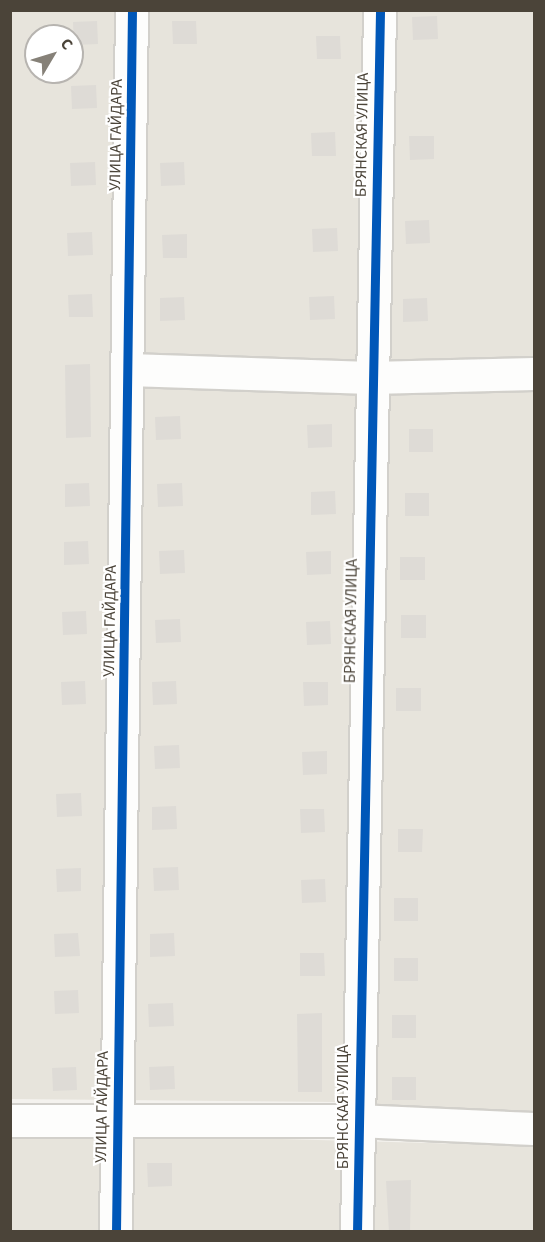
<!DOCTYPE html>
<meta charset="utf-8">
<style>
body{margin:0}
#map{position:relative;width:545px;height:1242px;overflow:hidden;background:#f4f2ee;font-family:"Source Sans 3",sans-serif}
div>[style]{position:absolute}
.residential>*{inset:0;background:#e7e4dc}
.building>*{inset:0;background:#dedbd6}
.roads{filter:drop-shadow(2px 0 #d2d0cb) drop-shadow(-2px 0 #d2d0cb) drop-shadow(0 2px #d2d0cb) drop-shadow(0 -2px #d2d0cb)}
.minor>*{height:32px;margin:-16px;padding:0 16px;transform-origin:16px;border-radius:16px;background:#fdfdfc}
.cycleway>*{height:9px;margin:-4.5px;padding:0 4.5px;transform-origin:4.5px;border-radius:4.5px;background:#0057b8}
span{translate:-50% -50%;white-space:nowrap;text-align:center;line-height:1.15;-webkit-text-stroke:4.5px #fff;paint-order:stroke}
.street-label{font-size:16px;color:#4b4439}
.frame{position:absolute;inset:0;border:12px solid #4b4439;pointer-events:none}
.north{position:absolute;left:24px;top:24px;width:60px;height:60px;box-sizing:border-box;background:#fff;border:2px solid #b7b4b0;border-radius:50%;rotate:52deg;font-size:16px;font-weight:700;line-height:24px;text-align:center;color:#4b4439}
.north::after{content:'';display:block;margin:auto;width:21px;height:27px;background:#868178;clip-path:polygon(50% 0,100% 100%,50% 72%,0 100%)}
</style>
<div id="map">
<div class="residential">
<div style="clip-path:polygon(evenodd,11px 11px,534px 11px,534px 1113px,337px 1102px,11px 1099px,11px 11px,36px 36px,72px 36px,72px 72px,36px 72px,36px 36px)"></div>
<div style="clip-path:polygon(141px 1135px,534px 1146px,534px 1231px,11px 1231px,10px 1137px)"></div>
</div>
<div class="building">
<div style="clip-path:polygon(437px 16px,438px 39px,413px 40px,412px 17px)"></div>
<div style="clip-path:polygon(97px 21px,98px 44px,74px 45px,73px 22px)"></div>
<div style="clip-path:polygon(172px 21px,196px 21px,197px 44px,173px 44px)"></div>
<div style="clip-path:polygon(316px 36px,340px 36px,341px 59px,317px 59px)"></div>
<div style="clip-path:polygon(96px 85px,97px 108px,72px 109px,71px 86px)"></div>
<div style="clip-path:polygon(335px 132px,336px 156px,312px 156px,311px 133px)"></div>
<div style="clip-path:polygon(409px 136px,434px 136px,434px 159px,410px 160px)"></div>
<div style="clip-path:polygon(95px 162px,96px 185px,71px 186px,70px 163px)"></div>
<div style="clip-path:polygon(184px 162px,185px 185px,161px 186px,160px 163px)"></div>
<div style="clip-path:polygon(429px 220px,430px 243px,406px 244px,405px 221px)"></div>
<div style="clip-path:polygon(337px 228px,338px 251px,313px 252px,312px 229px)"></div>
<div style="clip-path:polygon(92px 232px,93px 255px,68px 256px,67px 233px)"></div>
<div style="clip-path:polygon(187px 234px,187px 258px,163px 258px,162px 235px)"></div>
<div style="clip-path:polygon(92px 294px,93px 317px,69px 317px,68px 295px)"></div>
<div style="clip-path:polygon(334px 296px,335px 319px,310px 320px,309px 297px)"></div>
<div style="clip-path:polygon(184px 297px,185px 320px,160px 321px,160px 298px)"></div>
<div style="clip-path:polygon(427px 298px,428px 321px,403px 322px,403px 299px)"></div>
<div style="clip-path:polygon(90px 364px,91px 437px,66px 438px,65px 365px)"></div>
<div style="clip-path:polygon(180px 416px,181px 439px,156px 440px,155px 417px)"></div>
<div style="clip-path:polygon(332px 424px,332px 447px,308px 448px,307px 425px)"></div>
<div style="clip-path:polygon(409px 429px,433px 429px,433px 452px,409px 452px)"></div>
<div style="clip-path:polygon(89px 483px,90px 506px,65px 507px,65px 484px)"></div>
<div style="clip-path:polygon(182px 483px,183px 506px,158px 507px,157px 484px)"></div>
<div style="clip-path:polygon(335px 491px,336px 514px,311px 515px,311px 492px)"></div>
<div style="clip-path:polygon(405px 493px,429px 493px,429px 516px,405px 516px)"></div>
<div style="clip-path:polygon(88px 541px,89px 564px,64px 565px,64px 542px)"></div>
<div style="clip-path:polygon(184px 550px,185px 573px,160px 574px,159px 551px)"></div>
<div style="clip-path:polygon(331px 551px,331px 574px,307px 575px,306px 552px)"></div>
<div style="clip-path:polygon(400px 557px,425px 557px,425px 580px,400px 580px)"></div>
<div style="clip-path:polygon(86px 611px,87px 634px,63px 635px,62px 612px)"></div>
<div style="clip-path:polygon(401px 615px,426px 615px,426px 638px,401px 638px)"></div>
<div style="clip-path:polygon(180px 619px,181px 642px,156px 643px,155px 620px)"></div>
<div style="clip-path:polygon(330px 621px,331px 644px,307px 645px,306px 622px)"></div>
<div style="clip-path:polygon(85px 681px,86px 704px,62px 705px,61px 682px)"></div>
<div style="clip-path:polygon(176px 681px,177px 704px,153px 705px,152px 682px)"></div>
<div style="clip-path:polygon(303px 682px,328px 682px,328px 705px,304px 706px)"></div>
<div style="clip-path:polygon(396px 688px,421px 688px,421px 711px,396px 711px)"></div>
<div style="clip-path:polygon(179px 745px,180px 768px,155px 769px,154px 746px)"></div>
<div style="clip-path:polygon(327px 751px,327px 774px,303px 775px,302px 752px)"></div>
<div style="clip-path:polygon(81px 793px,82px 816px,57px 817px,56px 794px)"></div>
<div style="clip-path:polygon(176px 806px,177px 829px,152px 830px,152px 807px)"></div>
<div style="clip-path:polygon(300px 809px,324px 809px,325px 832px,301px 833px)"></div>
<div style="clip-path:polygon(398px 829px,423px 829px,422px 852px,398px 852px)"></div>
<div style="clip-path:polygon(178px 867px,179px 890px,154px 891px,153px 868px)"></div>
<div style="clip-path:polygon(81px 868px,81px 891px,57px 892px,56px 869px)"></div>
<div style="clip-path:polygon(325px 879px,326px 902px,302px 903px,301px 880px)"></div>
<div style="clip-path:polygon(394px 898px,418px 898px,418px 921px,394px 921px)"></div>
<div style="clip-path:polygon(78px 933px,80px 956px,55px 957px,54px 934px)"></div>
<div style="clip-path:polygon(174px 933px,175px 956px,150px 957px,150px 934px)"></div>
<div style="clip-path:polygon(300px 953px,324px 953px,325px 976px,300px 976px)"></div>
<div style="clip-path:polygon(394px 958px,418px 958px,418px 981px,394px 981px)"></div>
<div style="clip-path:polygon(78px 990px,79px 1013px,55px 1014px,54px 991px)"></div>
<div style="clip-path:polygon(173px 1003px,174px 1026px,149px 1027px,148px 1004px)"></div>
<div style="clip-path:polygon(322px 1013px,322px 1092px,298px 1092px,297px 1014px)"></div>
<div style="clip-path:polygon(392px 1015px,416px 1015px,416px 1038px,392px 1038px)"></div>
<div style="clip-path:polygon(174px 1066px,175px 1089px,150px 1090px,149px 1067px)"></div>
<div style="clip-path:polygon(76px 1067px,77px 1090px,53px 1091px,52px 1068px)"></div>
<div style="clip-path:polygon(392px 1077px,416px 1077px,416px 1100px,392px 1100px)"></div>
<div style="clip-path:polygon(147px 1163px,172px 1163px,172px 1186px,148px 1187px)"></div>
<div style="clip-path:polygon(411px 1180px,410px 1232px,389px 1232px,386px 1181px)"></div>
</div>
<div class="roads">
<div class="minor">
<div style="left:129px;top:370px;width:242px;rotate:1.9deg"></div>
<div style="left:371px;top:378px;width:163px;rotate:-1.4deg"></div>
<div style="left:10px;top:1121px;width:347px"></div>
<div style="left:357px;top:1121px;width:177px;rotate:2.6deg"></div>
<div style="left:116px;top:1232px;width:1222px;rotate:-89.25deg"></div>
<div style="left:357px;top:1232px;width:1222px;rotate:-88.92deg"></div>
</div>
</div>
<div class="cycleway">
<div style="left:116px;top:1232px;width:1222px;rotate:-89.25deg"></div>
<div style="left:357px;top:1232px;width:1222px;rotate:-88.92deg"></div>
</div>
<div class="street-label">
<span style="left:116px;top:135px;rotate:-89deg">УЛИЦА ГАЙДАРА</span>
<span style="left:362px;top:135px;rotate:-89deg">БРЯНСКАЯ УЛИЦА</span>
<span style="left:110px;top:621px;rotate:-89deg">УЛИЦА ГАЙДАРА</span>
<span style="left:351px;top:621px;rotate:-89deg">БРЯНСКАЯ УЛИЦА</span>
<span style="left:102px;top:1107px;rotate:-89deg">УЛИЦА ГАЙДАРА</span>
<span style="left:343px;top:1107px;rotate:-90deg">БРЯНСКАЯ УЛИЦА</span>
</div>
<div class="frame"></div>
<div class="north">С</div>
</div>
